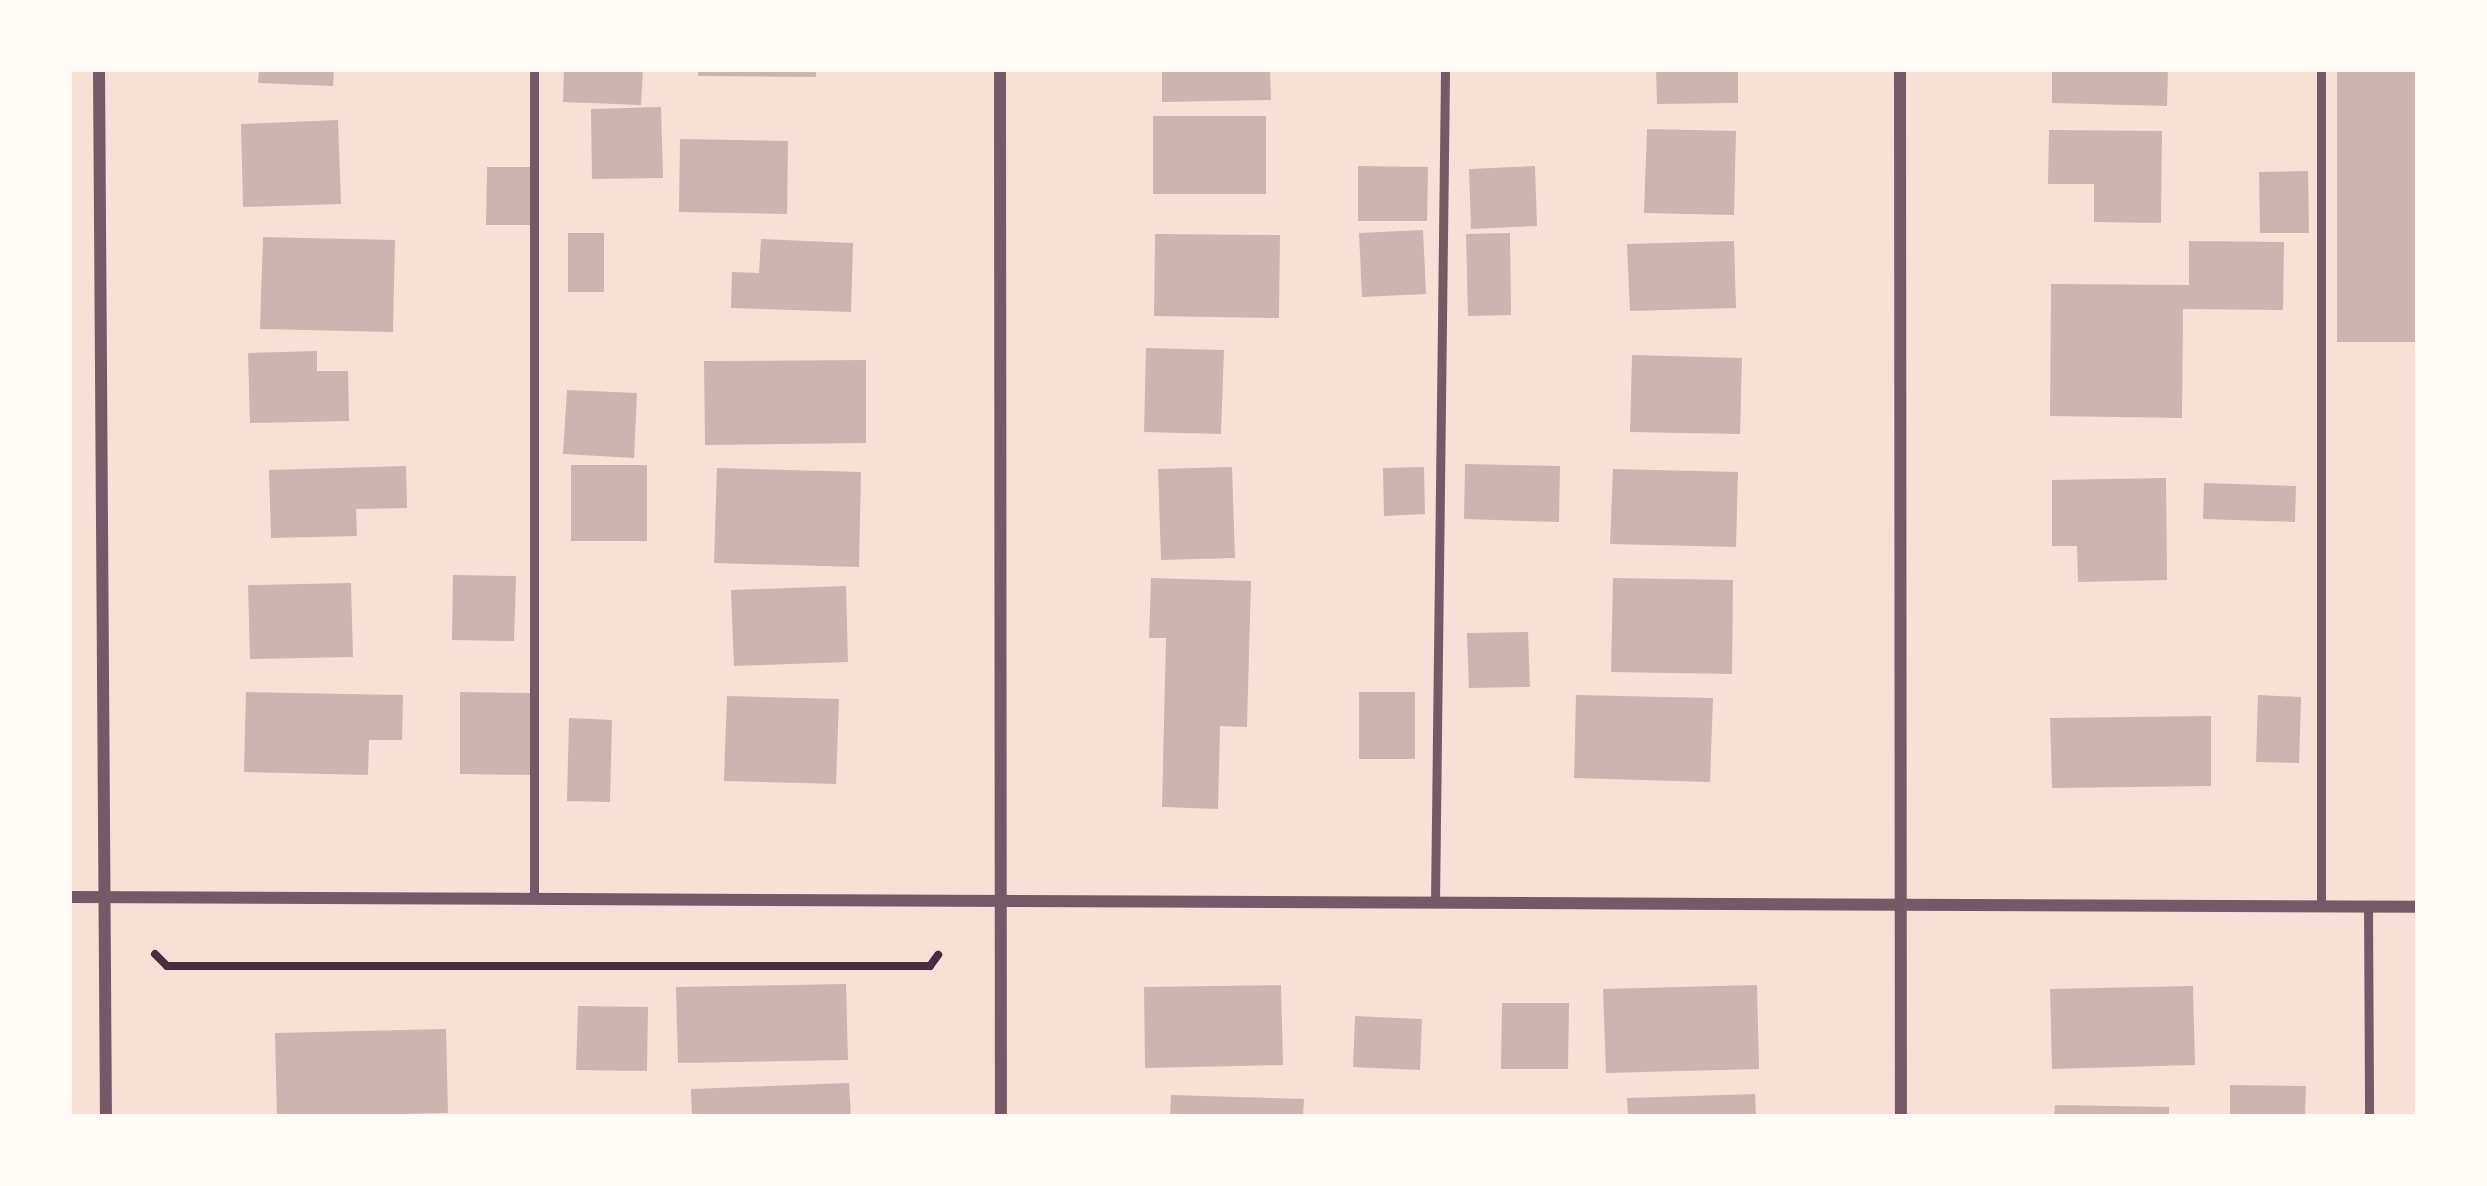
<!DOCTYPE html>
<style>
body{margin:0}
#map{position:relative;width:2487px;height:1186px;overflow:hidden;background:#f7e1d7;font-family:"Alegreya Sans",sans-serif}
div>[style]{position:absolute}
.building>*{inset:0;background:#ccb4b1}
.path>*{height:8px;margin:-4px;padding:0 4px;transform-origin:4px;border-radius:4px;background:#4a2c40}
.service>*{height:9px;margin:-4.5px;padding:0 4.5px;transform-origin:4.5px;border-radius:4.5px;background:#755966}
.minor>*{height:12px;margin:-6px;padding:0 6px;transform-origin:6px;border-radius:6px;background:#755966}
span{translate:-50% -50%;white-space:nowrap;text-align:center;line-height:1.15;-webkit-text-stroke:9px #fffaf5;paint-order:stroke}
.frame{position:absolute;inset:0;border:72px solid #fffaf5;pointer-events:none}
</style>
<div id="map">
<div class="building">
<div style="clip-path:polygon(259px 69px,334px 69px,333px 86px,258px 83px)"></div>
<div style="clip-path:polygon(564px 69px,643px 69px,641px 105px,563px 102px)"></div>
<div style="clip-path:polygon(698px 69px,816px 69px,816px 77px,698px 76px)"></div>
<div style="clip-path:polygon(1162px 69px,1270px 69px,1271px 100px,1162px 102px)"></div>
<div style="clip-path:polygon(1656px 69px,1738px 69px,1738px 103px,1657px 104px)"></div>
<div style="clip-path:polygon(2052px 69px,2168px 69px,2167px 106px,2052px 103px)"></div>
<div style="clip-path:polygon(2337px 69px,2418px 69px,2418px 342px,2337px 342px)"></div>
<div style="clip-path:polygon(661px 107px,663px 178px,592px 179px,591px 109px)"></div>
<div style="clip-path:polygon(1153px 116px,1266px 116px,1266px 194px,1153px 194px)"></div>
<div style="clip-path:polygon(338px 120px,341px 204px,243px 207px,241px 124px)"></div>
<div style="clip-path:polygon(1647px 129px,1736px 131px,1734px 215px,1644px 213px)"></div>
<div style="clip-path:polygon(2049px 130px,2162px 131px,2161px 223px,2094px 222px,2094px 184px,2048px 184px)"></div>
<div style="clip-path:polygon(680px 139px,788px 141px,787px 214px,679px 212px)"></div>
<div style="clip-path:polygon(1358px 166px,1428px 167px,1427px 221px,1358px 221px)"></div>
<div style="clip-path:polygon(1535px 166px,1537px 226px,1471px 229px,1469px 169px)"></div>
<div style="clip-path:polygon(487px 167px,532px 167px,531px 225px,486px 225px)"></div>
<div style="clip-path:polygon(2308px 171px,2309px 233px,2260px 233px,2259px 172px)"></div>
<div style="clip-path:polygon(1423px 230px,1426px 294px,1362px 297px,1359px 233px)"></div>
<div style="clip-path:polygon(568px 233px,604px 233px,604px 292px,568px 292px)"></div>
<div style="clip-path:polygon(1510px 233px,1511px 315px,1468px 316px,1466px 234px)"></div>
<div style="clip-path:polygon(1155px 234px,1280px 235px,1279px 318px,1154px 316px)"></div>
<div style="clip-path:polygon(263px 237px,395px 240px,393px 332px,260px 329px)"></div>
<div style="clip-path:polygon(761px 239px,853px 243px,851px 312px,731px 308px,732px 272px,759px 273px)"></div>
<div style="clip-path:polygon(1734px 241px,1736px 308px,1630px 311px,1627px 244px)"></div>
<div style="clip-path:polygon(2189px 241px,2284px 242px,2283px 310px,2183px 309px,2182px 418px,2050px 416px,2051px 284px,2189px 285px)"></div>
<div style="clip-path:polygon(1146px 348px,1224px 350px,1221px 434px,1144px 432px)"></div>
<div style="clip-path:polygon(317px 351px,317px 371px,348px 371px,349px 421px,250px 423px,248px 353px)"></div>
<div style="clip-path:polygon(1632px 355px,1742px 358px,1740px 434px,1630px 432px)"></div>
<div style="clip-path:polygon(866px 360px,866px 443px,705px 445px,704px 361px)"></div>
<div style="clip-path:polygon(567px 390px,637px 393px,634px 458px,563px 454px)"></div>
<div style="clip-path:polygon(1465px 464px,1560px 466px,1559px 522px,1464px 519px)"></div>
<div style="clip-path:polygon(571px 465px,647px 465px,647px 541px,571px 541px)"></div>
<div style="clip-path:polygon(406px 466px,407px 508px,356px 509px,357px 536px,271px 538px,269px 470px)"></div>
<div style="clip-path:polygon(1232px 467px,1235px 558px,1161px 560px,1158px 469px)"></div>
<div style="clip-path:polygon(1424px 467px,1425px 514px,1384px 516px,1383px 468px)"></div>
<div style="clip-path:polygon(717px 468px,861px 472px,859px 567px,714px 563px)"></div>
<div style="clip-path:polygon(1613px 469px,1738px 472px,1736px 547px,1610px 544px)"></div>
<div style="clip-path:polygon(2166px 478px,2167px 580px,2078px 582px,2077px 546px,2052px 546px,2052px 480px)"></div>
<div style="clip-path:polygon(2204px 483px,2296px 486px,2295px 522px,2203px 519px)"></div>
<div style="clip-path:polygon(453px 575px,516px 576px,514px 641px,452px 640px)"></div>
<div style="clip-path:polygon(1151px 578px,1251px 581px,1247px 727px,1220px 726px,1218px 809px,1162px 807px,1166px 638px,1149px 638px)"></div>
<div style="clip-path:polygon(1613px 578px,1733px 580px,1732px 674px,1611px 672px)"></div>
<div style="clip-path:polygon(351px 583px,353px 657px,250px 659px,248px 585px)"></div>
<div style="clip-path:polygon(846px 586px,848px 662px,734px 666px,731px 590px)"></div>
<div style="clip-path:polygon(1528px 632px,1530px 687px,1469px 688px,1467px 633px)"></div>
<div style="clip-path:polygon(246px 692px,403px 695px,402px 740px,369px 740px,368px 775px,244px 772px)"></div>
<div style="clip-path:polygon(460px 692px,531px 693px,530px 775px,460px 774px)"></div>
<div style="clip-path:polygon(1359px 692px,1415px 692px,1415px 759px,1359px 759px)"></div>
<div style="clip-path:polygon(1576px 695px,1713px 698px,1710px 782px,1574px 778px)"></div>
<div style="clip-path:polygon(2258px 695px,2301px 697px,2299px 763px,2256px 762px)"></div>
<div style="clip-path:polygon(727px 696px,839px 699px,836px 784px,724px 781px)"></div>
<div style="clip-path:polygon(2211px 716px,2211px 786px,2052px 788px,2050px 718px)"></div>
<div style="clip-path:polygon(569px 718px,612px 720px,610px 802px,567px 801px)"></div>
<div style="clip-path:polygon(846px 984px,848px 1060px,678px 1063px,676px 987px)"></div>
<div style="clip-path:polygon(1281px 985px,1283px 1065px,1145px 1068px,1144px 987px)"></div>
<div style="clip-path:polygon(1757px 985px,1759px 1069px,1606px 1073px,1603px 989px)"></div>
<div style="clip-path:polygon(2193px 986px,2195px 1065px,2052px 1069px,2050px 989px)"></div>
<div style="clip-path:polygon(1502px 1003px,1569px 1003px,1568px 1069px,1501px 1069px)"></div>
<div style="clip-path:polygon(578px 1006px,648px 1007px,647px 1071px,576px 1070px)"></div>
<div style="clip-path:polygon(1355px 1016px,1422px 1019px,1420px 1070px,1353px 1067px)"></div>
<div style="clip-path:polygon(446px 1029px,448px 1113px,277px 1117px,275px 1033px)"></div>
<div style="clip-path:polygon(849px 1083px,851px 1117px,692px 1117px,691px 1089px)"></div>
<div style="clip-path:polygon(2230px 1085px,2306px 1086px,2305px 1117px,2230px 1117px)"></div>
<div style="clip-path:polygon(1755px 1094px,1756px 1117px,1628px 1117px,1627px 1098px)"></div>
<div style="clip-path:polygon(1171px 1095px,1304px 1099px,1303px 1117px,1170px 1117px)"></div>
<div style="clip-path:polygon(2055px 1105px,2169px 1107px,2169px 1117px,2054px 1117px)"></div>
</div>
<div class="path">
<div style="left:155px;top:954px;width:17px;rotate:45deg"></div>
<div style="left:167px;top:966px;width:763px"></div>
<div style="left:930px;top:966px;width:14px;rotate:-54deg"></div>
</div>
<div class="service">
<div style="left:534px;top:69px;width:830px;rotate:90deg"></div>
<div style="left:2321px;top:69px;width:837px;rotate:90deg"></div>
<div style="left:1435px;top:903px;width:834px;rotate:-89.31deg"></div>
<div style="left:2368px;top:907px;width:210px;rotate:89.7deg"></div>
</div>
<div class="minor">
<div style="left:99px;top:69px;width:1048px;rotate:89.62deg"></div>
<div style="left:1000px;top:69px;width:1048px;rotate:89.95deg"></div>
<div style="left:1900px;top:69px;width:1048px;rotate:89.95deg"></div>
<div style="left:69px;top:897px;width:2349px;rotate:0.24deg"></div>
</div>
<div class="frame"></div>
</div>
